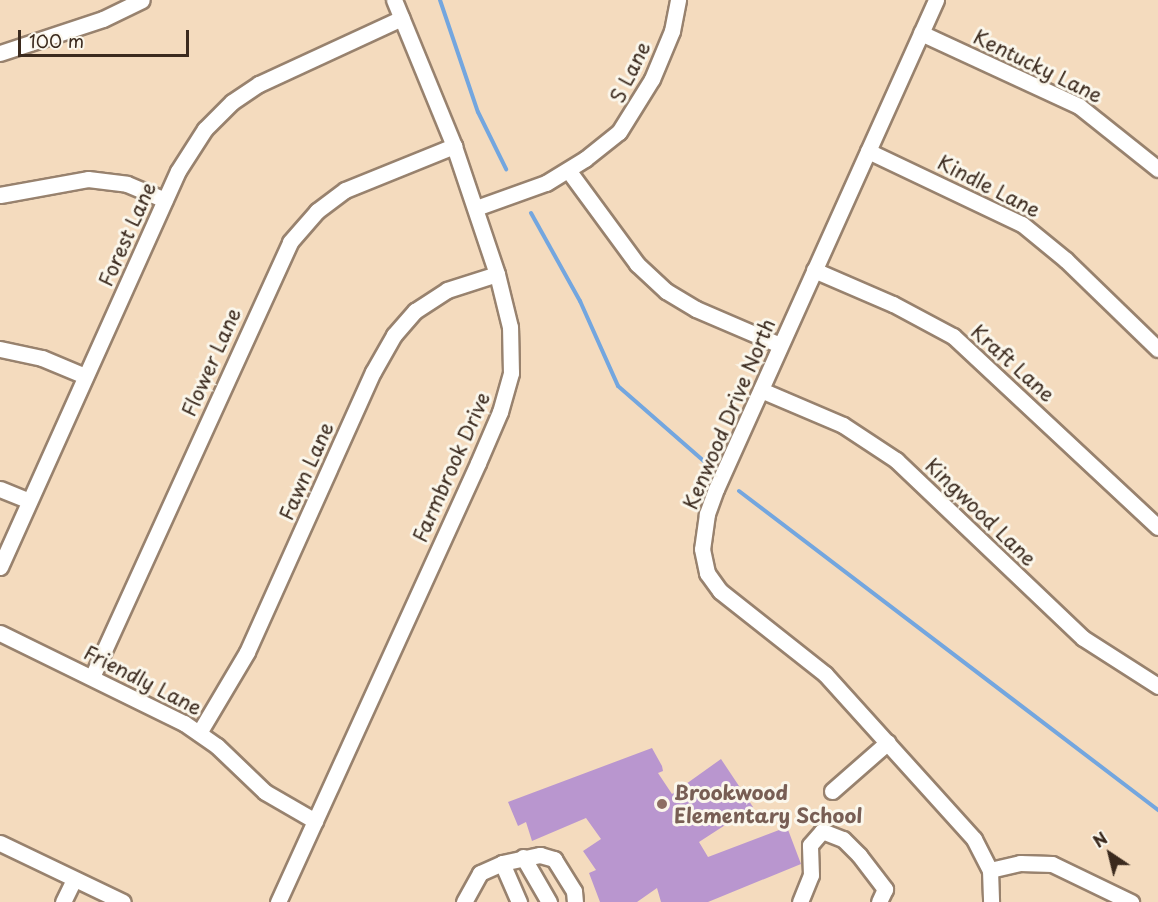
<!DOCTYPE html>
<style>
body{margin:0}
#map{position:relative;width:1158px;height:902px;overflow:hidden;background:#f4dbbe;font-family:"Playpen Sans",sans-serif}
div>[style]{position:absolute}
.stream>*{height:4px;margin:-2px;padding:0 2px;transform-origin:2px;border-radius:2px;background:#73a6df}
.building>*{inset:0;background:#b996cf}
.roads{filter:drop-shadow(2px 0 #98826e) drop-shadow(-2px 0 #98826e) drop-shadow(0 2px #98826e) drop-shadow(0 -2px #98826e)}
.minor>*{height:15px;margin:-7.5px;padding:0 7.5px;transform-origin:7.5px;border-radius:7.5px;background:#fff}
.dots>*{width:16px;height:16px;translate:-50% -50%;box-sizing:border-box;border:3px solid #fbf7ec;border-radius:50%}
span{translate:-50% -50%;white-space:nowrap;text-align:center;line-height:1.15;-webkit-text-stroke:6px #fbf7ec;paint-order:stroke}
.street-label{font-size:20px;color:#3b2a1e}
.education-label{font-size:20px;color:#785e54;font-weight:700}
.left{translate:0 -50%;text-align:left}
.north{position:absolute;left:1080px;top:824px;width:60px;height:60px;-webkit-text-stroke:4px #fbf7ec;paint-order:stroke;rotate:325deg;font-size:16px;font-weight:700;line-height:24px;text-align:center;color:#3b2a1e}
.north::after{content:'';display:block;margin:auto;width:21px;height:27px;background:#3b2a1e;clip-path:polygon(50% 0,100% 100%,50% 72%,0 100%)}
.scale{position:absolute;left:18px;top:30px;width:171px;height:27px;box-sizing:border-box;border:3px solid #3b2a1e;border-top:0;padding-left:8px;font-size:18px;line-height:21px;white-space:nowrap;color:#3b2a1e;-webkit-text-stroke:4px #fbf7ec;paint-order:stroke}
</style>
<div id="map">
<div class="stream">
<div style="left:440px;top:0;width:118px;rotate:71.3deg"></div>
<div style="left:478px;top:112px;width:64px;rotate:63.8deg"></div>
<div style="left:531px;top:213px;width:101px;rotate:60.9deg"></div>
<div style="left:580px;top:301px;width:93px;rotate:65.9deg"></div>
<div style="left:618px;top:386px;width:117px;rotate:41.2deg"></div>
<div style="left:739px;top:491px;width:527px;rotate:37.28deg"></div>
</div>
<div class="building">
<div style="clip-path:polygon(652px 748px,662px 766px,663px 771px,658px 773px,672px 794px,721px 759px,753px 807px,699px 842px,708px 857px,787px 827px,801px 864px,708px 902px,661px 902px,657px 888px,637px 902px,600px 902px,589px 873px,596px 870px,583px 851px,601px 839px,586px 818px,532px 841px,526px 822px,518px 826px,508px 802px)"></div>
</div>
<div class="roads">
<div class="minor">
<div style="left:936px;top:0;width:536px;rotate:114.22deg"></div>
<div style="left:716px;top:489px;width:27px;rotate:110deg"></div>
<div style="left:707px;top:514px;width:35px;rotate:98deg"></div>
<div style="left:702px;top:549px;width:25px;rotate:78deg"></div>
<div style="left:707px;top:573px;width:22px;rotate:54deg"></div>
<div style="left:720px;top:591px;width:134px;rotate:38.3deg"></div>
<div style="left:825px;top:674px;width:222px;rotate:47.9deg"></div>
<div style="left:974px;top:839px;width:35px;rotate:63deg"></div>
<div style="left:990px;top:870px;width:32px;rotate:88deg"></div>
<div style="left:921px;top:33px;width:174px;rotate:24.8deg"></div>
<div style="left:1079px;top:106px;width:101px;rotate:38.6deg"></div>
<div style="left:0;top:53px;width:108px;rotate:-18.3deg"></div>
<div style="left:103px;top:19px;width:43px;rotate:-26deg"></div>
<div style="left:868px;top:151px;width:170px;rotate:25.4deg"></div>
<div style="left:1022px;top:224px;width:57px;rotate:39.3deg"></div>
<div style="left:1066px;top:260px;width:128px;rotate:44.1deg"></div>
<div style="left:568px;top:170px;width:117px;rotate:53.7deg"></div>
<div style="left:637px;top:264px;width:40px;rotate:43deg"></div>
<div style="left:666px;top:291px;width:35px;rotate:31deg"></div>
<div style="left:696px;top:309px;width:91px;rotate:23.2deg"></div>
<div style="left:0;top:195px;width:89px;rotate:-10.3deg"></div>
<div style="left:88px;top:179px;width:39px;rotate:7deg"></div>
<div style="left:127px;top:184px;width:41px;rotate:22.8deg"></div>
<div style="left:476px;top:208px;width:74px;rotate:-19.7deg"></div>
<div style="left:546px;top:183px;width:46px;rotate:-31.6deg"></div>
<div style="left:585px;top:159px;width:43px;rotate:-38.5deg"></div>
<div style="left:619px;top:132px;width:62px;rotate:-58.1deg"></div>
<div style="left:652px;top:79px;width:52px;rotate:-67.4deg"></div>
<div style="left:672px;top:31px;width:32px;rotate:-79deg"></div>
<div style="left:814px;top:270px;width:86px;rotate:23.3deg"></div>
<div style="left:893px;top:304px;width:68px;rotate:28.1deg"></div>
<div style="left:953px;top:336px;width:280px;rotate:43deg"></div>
<div style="left:0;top:349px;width:43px;rotate:12.1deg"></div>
<div style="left:42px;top:358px;width:47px;rotate:22.7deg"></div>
<div style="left:761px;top:390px;width:89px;rotate:23.1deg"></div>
<div style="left:843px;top:425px;width:64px;rotate:33.4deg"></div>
<div style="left:896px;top:460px;width:258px;rotate:43.6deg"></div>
<div style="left:1083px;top:638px;width:89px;rotate:32.6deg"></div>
<div style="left:0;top:489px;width:31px;rotate:22deg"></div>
<div style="left:0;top:567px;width:434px;rotate:-65.8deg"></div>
<div style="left:178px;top:171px;width:50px;rotate:-57.3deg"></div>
<div style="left:205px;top:129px;width:38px;rotate:-45deg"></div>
<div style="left:232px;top:102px;width:32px;rotate:-34deg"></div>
<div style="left:259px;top:84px;width:157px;rotate:-24.8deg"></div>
<div style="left:0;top:633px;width:205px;rotate:26.1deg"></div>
<div style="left:184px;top:723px;width:40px;rotate:34.9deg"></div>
<div style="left:217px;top:746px;width:66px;rotate:43.8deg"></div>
<div style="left:265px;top:792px;width:58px;rotate:30.1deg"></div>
<div style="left:92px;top:677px;width:478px;rotate:-65.5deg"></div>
<div style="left:290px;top:242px;width:41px;rotate:-48.9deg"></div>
<div style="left:317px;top:211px;width:35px;rotate:-37deg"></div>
<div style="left:345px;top:190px;width:118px;rotate:-22deg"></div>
<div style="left:199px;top:733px;width:94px;rotate:-59.3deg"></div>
<div style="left:247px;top:652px;width:307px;rotate:-65.8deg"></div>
<div style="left:373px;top:372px;width:43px;rotate:-60.4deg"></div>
<div style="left:394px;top:335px;width:32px;rotate:-49deg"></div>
<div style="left:415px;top:311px;width:38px;rotate:-33deg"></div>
<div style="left:447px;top:290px;width:52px;rotate:-17.7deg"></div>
<div style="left:832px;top:791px;width:74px;rotate:-41.2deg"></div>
<div style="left:0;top:843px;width:136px;rotate:25.6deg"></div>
<div style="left:523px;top:857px;width:52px;rotate:60deg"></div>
<div style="left:502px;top:863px;width:43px;rotate:66.4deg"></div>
<div style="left:990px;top:870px;width:31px;rotate:-13deg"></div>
<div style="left:1020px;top:863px;width:32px;rotate:2deg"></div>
<div style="left:1052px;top:864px;width:88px;rotate:25.7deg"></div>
<div style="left:63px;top:902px;width:25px;rotate:-64deg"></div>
<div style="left:278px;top:902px;width:482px;rotate:-65.5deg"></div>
<div style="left:478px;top:463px;width:56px;rotate:-66.7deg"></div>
<div style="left:500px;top:412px;width:41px;rotate:-74.2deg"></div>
<div style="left:511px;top:373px;width:46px;rotate:-91.2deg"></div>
<div style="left:510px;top:327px;width:55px;rotate:-103.8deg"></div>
<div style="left:497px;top:274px;width:135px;rotate:-108.6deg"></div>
<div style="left:454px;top:146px;width:158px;rotate:-112.3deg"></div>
<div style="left:464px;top:902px;width:33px;rotate:-61deg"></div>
<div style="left:480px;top:873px;width:24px;rotate:-24deg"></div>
<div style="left:502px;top:863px;width:39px;rotate:-12deg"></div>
<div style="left:540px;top:855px;width:15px;rotate:16deg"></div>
<div style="left:554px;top:859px;width:38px;rotate:58deg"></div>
<div style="left:574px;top:891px;width:11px;rotate:85deg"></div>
<div style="left:800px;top:902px;width:29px;rotate:-68deg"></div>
<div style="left:811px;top:875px;width:30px;rotate:-92deg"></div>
<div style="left:810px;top:845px;width:18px;rotate:-49deg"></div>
<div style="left:822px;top:831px;width:22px;rotate:21deg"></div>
<div style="left:843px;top:839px;width:23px;rotate:45deg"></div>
<div style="left:859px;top:855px;width:43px;rotate:52.6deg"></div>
<div style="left:885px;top:889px;width:14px;rotate:115deg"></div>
</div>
</div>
<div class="dots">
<div style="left:662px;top:804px;background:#8d6e63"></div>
</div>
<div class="street-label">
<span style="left:1038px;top:66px;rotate:26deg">Kentucky Lane</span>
<span style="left:630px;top:72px;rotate:-64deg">S Lane</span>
<span style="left:989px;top:186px;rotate:27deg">Kindle Lane</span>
<span style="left:127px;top:234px;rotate:-66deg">Forest Lane</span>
<span style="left:211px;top:362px;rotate:-66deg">Flower Lane</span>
<span style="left:1013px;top:363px;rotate:42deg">Kraft Lane</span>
<span style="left:729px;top:414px;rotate:-67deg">Kenwood Drive North</span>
<span style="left:451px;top:467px;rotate:-66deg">Farmbrook Drive</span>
<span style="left:306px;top:471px;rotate:-66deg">Fawn Lane</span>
<span style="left:981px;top:512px;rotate:44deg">Kingwood Lane</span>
<span style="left:143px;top:680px;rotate:27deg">Friendly Lane</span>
</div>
<div class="education-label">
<span class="left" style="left:674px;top:804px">Brookwood<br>Elementary School</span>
</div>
<div class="north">N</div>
<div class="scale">100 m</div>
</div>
